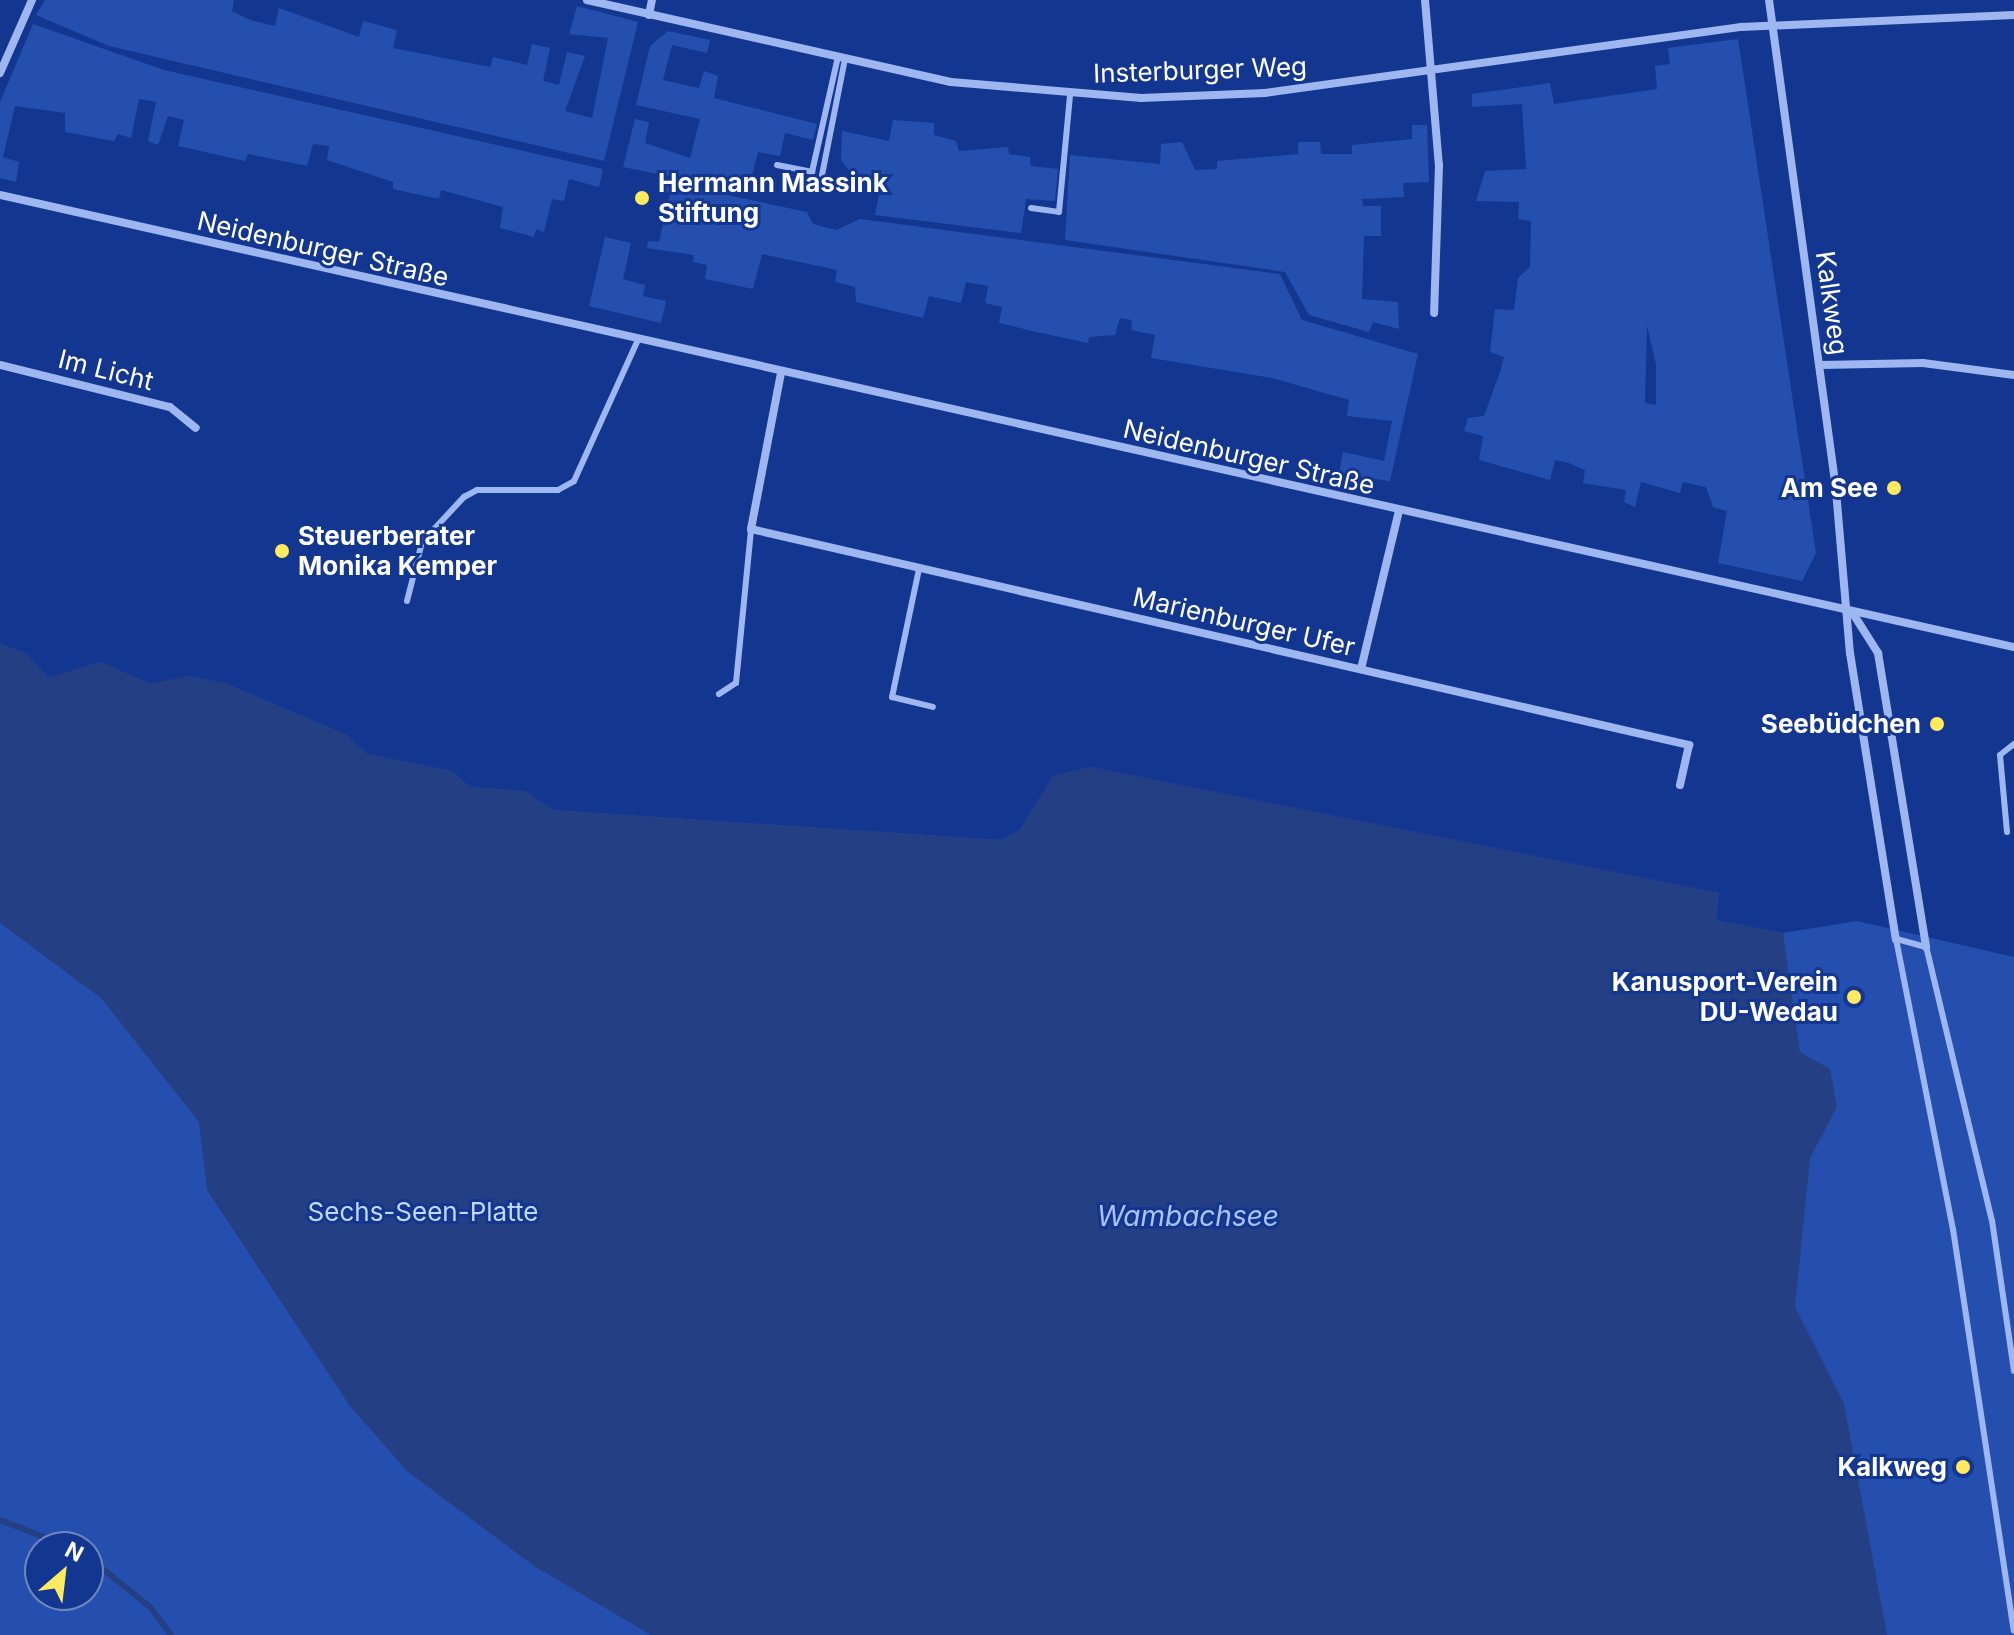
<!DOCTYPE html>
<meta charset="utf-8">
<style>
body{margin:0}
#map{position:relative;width:2014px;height:1635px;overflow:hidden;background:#133790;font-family:Inter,sans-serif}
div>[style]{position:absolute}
.green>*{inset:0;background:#254faf}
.water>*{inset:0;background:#243f83}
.stream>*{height:6px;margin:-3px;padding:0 3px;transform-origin:3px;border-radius:3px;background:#243f83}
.lane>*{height:6px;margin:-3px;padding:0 3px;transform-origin:3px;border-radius:3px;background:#9eb7f1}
.street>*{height:8px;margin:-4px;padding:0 4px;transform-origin:4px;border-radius:4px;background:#9eb7f1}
.dots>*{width:22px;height:22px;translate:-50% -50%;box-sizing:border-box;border:4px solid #133790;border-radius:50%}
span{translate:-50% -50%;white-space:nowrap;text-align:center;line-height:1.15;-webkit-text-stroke:6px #133790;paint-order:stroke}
.street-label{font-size:26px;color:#fff}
.poi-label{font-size:26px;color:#fff;font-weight:700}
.left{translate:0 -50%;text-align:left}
.right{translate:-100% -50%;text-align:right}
.park-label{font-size:26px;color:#c5d6fc}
.water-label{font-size:28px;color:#aac2f9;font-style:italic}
.north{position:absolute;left:24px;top:1531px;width:80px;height:80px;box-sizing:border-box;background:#133790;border:2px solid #7187bc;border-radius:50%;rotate:28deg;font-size:22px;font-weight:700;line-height:32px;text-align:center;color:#fff}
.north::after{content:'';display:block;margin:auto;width:28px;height:36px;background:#ffe95e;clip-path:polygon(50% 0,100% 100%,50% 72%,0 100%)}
</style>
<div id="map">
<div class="green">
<div style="clip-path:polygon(45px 0,234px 0,232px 11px,250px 20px,275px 26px,279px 8px,359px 37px,363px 21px,397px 30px,393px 48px,490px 67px,493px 57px,527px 65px,532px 44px,550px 48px,543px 81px,559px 85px,567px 52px,585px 56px,565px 111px,592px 118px,608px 38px,569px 34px,577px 6px,638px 22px,604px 161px,109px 46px,36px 15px)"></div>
<div style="clip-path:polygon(33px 24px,164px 70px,603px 169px,599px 187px,569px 179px,564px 201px,552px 199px,544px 232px,536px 229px,534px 237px,500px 228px,503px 207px,441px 190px,439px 199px,393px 189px,393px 182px,327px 160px,329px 146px,313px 144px,307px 166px,248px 154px,245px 161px,178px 146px,184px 120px,168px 116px,158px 145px,148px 141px,156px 102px,139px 99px,131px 138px,118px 134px,114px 141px,65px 132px,65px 113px,15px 106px,3px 157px,19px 162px,16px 182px,0 178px,0 102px)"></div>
<div style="clip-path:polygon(668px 31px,710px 40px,707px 53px,672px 45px,663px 80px,699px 88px,704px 71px,718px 76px,714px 98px,817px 124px,813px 140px,785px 133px,780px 156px,758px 152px,748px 192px,623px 167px,635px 119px,649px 122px,645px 143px,690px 158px,700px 119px,636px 105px,650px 46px)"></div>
<div style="clip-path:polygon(evenodd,1738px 39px,1816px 553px,1802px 581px,1718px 563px,1727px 511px,1713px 507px,1706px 487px,1683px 482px,1680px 493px,1641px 482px,1635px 507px,1624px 502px,1626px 490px,1583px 483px,1585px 470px,1569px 463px,1555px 460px,1550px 480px,1479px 460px,1483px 436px,1464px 431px,1468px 418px,1484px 416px,1501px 369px,1504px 357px,1490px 352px,1495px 309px,1514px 310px,1518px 278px,1530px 267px,1531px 221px,1518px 219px,1519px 202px,1476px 201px,1485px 171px,1526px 169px,1522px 104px,1472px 107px,1472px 94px,1550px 83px,1554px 104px,1657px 89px,1655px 66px,1670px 64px,1668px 48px,1738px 39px,1647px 326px,1656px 364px,1656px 405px,1645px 403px,1647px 326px)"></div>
<div style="clip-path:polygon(893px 120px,934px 123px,934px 135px,956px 141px,959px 151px,1008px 147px,1009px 154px,1030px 157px,1031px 166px,1058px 169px,1055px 201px,1026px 199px,1021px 233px,875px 215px,880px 189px,860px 184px,841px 160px,842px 131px,889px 141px)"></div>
<div style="clip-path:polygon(1412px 125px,1427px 125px,1429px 182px,1403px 183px,1404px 197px,1362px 199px,1363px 206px,1381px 206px,1381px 236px,1364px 236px,1362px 299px,1398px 302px,1399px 329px,1373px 322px,1369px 332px,1309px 315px,1285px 272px,1065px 240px,1070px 155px,1160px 164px,1161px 144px,1182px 142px,1195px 170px,1217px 169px,1217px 161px,1298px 154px,1298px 142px,1320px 142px,1321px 154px,1352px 154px,1352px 145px,1412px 139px)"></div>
<div style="clip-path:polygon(661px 181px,807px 212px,813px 224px,836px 230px,860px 219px,1280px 274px,1302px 320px,1418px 354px,1390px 481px,1339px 474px,1343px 452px,1384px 461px,1392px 421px,1347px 416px,1349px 400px,1272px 378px,1151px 358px,1155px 335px,1131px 330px,1132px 320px,1120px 318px,1115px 335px,1089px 337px,1088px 343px,1032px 331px,999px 323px,1002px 307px,985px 303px,988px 286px,966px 282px,961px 303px,929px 296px,923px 318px,856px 302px,855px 287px,835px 282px,837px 270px,762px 254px,753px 289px,705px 279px,707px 265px,693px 262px,694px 255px,647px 248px,648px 241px,659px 242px,670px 193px,659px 190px)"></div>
<div style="clip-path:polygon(605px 237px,631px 243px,623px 279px,645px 285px,643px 296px,666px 301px,661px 323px,589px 306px)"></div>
<div style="clip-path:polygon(evenodd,0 644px,26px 653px,49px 678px,100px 662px,151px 684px,189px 676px,227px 684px,347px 735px,367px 754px,452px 771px,470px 787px,525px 791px,553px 810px,1001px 840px,1020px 830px,1053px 776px,1090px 767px,1719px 893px,1716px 920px,1783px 933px,1857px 921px,2014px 957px,2014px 1635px,0 1635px,0 644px,40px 1547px,88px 1547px,88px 1595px,40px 1595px,40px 1547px)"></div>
</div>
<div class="water">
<div style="clip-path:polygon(0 644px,26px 653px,49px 678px,100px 662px,151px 684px,189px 676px,227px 684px,347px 735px,367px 754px,452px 771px,470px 787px,525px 791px,553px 810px,1001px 840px,1020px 830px,1053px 776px,1090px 767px,1719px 893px,1716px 920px,1783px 933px,1800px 1052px,1830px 1069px,1837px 1107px,1810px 1158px,1795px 1307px,1844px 1404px,1887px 1635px,651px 1635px,534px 1566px,407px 1471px,350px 1406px,207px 1190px,199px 1122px,101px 998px,0 923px)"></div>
</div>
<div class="stream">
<div style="left:0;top:1520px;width:75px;rotate:21.1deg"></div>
<div style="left:88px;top:1557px;width:80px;rotate:38.9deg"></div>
<div style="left:150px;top:1607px;width:35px;rotate:53deg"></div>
</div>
<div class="lane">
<div style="left:777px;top:165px;width:36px;rotate:11deg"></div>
<div style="left:812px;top:172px;width:118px;rotate:-77.3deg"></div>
<div style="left:822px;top:175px;width:118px;rotate:-78.8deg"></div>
<div style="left:1031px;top:208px;width:28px;rotate:8deg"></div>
<div style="left:1059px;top:212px;width:118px;rotate:-84.6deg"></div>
<div style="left:919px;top:569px;width:131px;rotate:101.9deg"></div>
<div style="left:892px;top:697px;width:42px;rotate:13.7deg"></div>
<div style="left:407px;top:601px;width:61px;rotate:-75.7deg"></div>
<div style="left:422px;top:542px;width:62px;rotate:-47deg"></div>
<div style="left:464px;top:497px;width:15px;rotate:-28deg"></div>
<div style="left:477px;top:490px;width:81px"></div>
<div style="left:558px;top:490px;width:18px;rotate:-29deg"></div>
<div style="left:574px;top:481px;width:155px;rotate:-65.6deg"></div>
<div style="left:719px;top:694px;width:20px;rotate:-33deg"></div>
<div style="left:736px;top:683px;width:155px;rotate:-84.4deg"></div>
<div style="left:2007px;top:832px;width:77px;rotate:-95.2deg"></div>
<div style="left:2000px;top:755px;width:18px;rotate:-38deg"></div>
<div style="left:2014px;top:1371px;width:152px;rotate:-98.3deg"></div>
<div style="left:1992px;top:1221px;width:282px;rotate:-103.5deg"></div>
<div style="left:1926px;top:947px;width:31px;rotate:-165deg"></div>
<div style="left:1896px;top:939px;width:296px;rotate:78.9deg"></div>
<div style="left:1953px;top:1229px;width:406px;rotate:81.4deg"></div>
</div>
<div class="street">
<div style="left:587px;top:0;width:373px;rotate:12.7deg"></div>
<div style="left:951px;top:82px;width:191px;rotate:4.8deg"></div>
<div style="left:1141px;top:98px;width:124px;rotate:-2.3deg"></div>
<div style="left:1265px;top:93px;width:481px;rotate:-7.9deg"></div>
<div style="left:1741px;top:27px;width:273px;rotate:-2.5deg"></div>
<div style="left:1425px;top:0;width:166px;rotate:85.2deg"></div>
<div style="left:1439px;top:165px;width:148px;rotate:91.9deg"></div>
<div style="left:1769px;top:0;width:484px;rotate:82.2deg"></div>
<div style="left:1835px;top:479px;width:175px;rotate:85.1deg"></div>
<div style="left:1850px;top:653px;width:290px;rotate:80.9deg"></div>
<div style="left:649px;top:15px;width:15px;rotate:-79deg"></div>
<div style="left:0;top:73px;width:80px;rotate:-66.3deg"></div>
<div style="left:0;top:195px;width:2064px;rotate:12.65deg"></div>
<div style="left:0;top:365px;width:175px;rotate:13.9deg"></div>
<div style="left:170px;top:407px;width:33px;rotate:39deg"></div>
<div style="left:1821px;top:365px;width:102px;rotate:-1.1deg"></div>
<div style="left:1923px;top:363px;width:92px;rotate:7.5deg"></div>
<div style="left:781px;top:373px;width:159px;rotate:100.9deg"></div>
<div style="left:751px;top:529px;width:963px;rotate:12.97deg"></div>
<div style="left:1689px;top:745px;width:41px;rotate:102.7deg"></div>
<div style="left:1852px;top:612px;width:49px;rotate:57.6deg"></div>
<div style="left:1878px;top:653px;width:298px;rotate:80.7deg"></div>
<div style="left:1361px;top:669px;width:163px;rotate:-76.5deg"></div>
</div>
<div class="dots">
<div style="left:642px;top:198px;background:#ffe95e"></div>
<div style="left:1894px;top:488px;background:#ffe95e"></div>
<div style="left:282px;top:551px;background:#ffe95e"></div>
<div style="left:1937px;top:724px;background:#ffe95e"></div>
<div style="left:1854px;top:997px;background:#ffe95e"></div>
<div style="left:1963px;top:1467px;background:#ffe95e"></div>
</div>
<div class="street-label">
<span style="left:1200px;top:70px;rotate:-2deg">Insterburger Weg</span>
<span style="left:323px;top:249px;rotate:13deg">Neidenburger Straße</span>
<span style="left:1832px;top:303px;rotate:82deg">Kalkweg</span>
<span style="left:106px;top:370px;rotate:14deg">Im Licht</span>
<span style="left:1249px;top:457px;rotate:13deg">Neidenburger Straße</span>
<span style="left:1244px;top:622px;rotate:13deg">Marienburger Ufer</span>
</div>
<div class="poi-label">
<span class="left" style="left:658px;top:198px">Hermann Massink<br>Stiftung</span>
<span class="right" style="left:1878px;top:488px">Am See</span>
<span class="left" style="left:298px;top:551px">Steuerberater<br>Monika Kemper</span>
<span class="right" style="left:1921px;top:724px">Seebüdchen</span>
<span class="right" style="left:1838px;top:997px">Kanusport-Verein<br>DU-Wedau</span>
<span class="right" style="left:1947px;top:1467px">Kalkweg</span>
</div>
<div class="park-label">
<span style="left:423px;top:1212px">Sechs-Seen-Platte</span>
</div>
<div class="water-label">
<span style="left:1188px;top:1216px">Wambachsee</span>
</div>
<div class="north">N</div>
</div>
